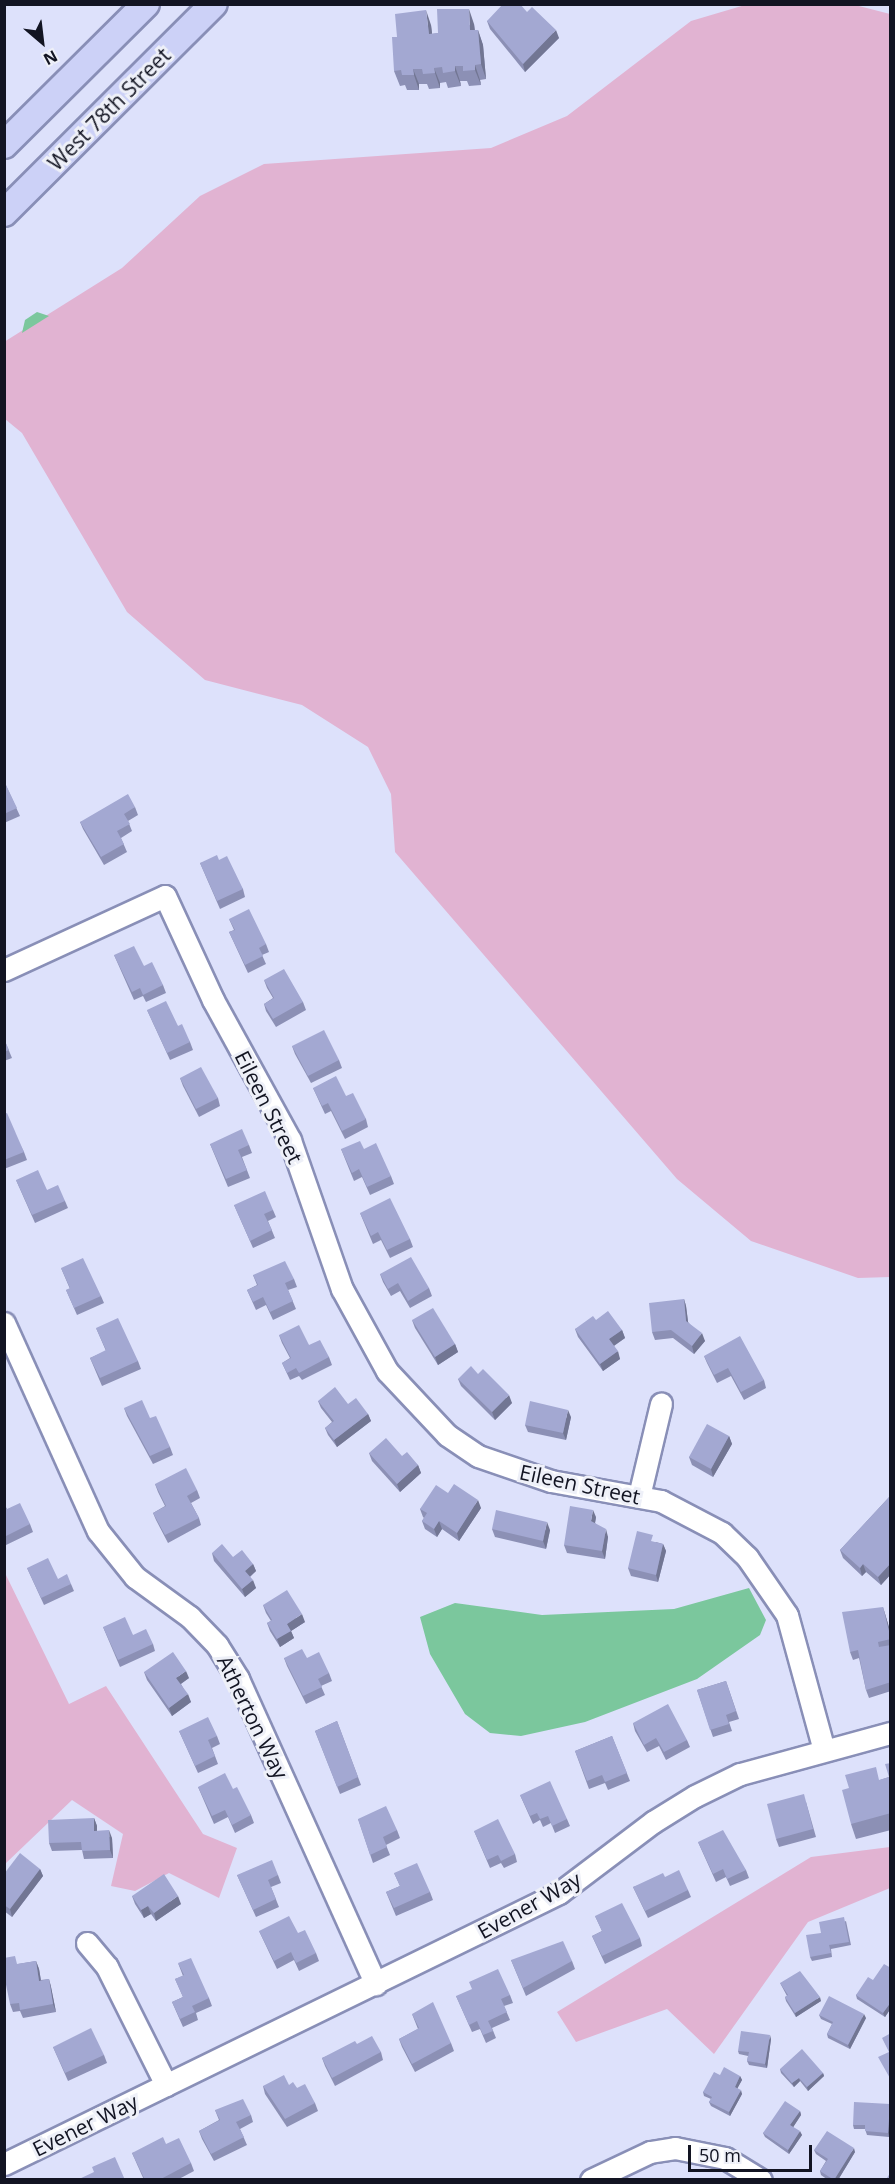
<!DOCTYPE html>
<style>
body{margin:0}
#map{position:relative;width:895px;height:2184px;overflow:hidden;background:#dde1fb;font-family:"Open Sans",sans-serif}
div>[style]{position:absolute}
.green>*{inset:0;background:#e1b3d2}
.water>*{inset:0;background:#7bc79d}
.roads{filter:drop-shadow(2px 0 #898fb7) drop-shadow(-2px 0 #898fb7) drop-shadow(0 2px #898fb7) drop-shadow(0 -2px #898fb7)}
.minor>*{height:21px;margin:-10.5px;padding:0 10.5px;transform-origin:10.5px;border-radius:10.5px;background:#fff}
.major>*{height:26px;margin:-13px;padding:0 13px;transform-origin:13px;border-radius:13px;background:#ccd1f7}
.wall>*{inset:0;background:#8c90b5}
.shaded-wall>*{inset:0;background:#727693}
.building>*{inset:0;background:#a3a8d2}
span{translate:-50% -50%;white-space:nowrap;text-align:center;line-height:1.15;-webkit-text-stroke:6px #eef0f8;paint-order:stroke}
.street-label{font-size:21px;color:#121422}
.frame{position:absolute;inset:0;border:6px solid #121422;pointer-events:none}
.north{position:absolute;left:12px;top:12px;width:60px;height:60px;-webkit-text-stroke:4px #eef0f8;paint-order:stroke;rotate:152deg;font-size:16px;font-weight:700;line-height:24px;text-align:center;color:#121422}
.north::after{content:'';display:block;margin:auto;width:21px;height:27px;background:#121422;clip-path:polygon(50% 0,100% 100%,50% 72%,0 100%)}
.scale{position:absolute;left:688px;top:2145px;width:124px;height:27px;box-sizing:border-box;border:3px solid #121422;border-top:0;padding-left:8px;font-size:18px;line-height:21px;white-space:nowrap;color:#121422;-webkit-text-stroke:4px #eef0f8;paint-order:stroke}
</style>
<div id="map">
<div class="green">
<div style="clip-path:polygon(745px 5px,855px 5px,890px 14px,890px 1277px,858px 1278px,751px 1241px,677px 1179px,395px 852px,391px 794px,368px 747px,302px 705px,205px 680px,127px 612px,22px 433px,5px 419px,4px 342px,122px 268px,200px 196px,264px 164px,491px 148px,567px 116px,691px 21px)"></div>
<div style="clip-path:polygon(4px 1571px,69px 1704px,106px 1686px,203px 1834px,237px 1848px,219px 1898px,169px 1873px,135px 1891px,111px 1886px,123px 1834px,72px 1800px,5px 1864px)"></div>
<div style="clip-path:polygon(890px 1847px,890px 1888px,808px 1922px,714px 2054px,667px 2009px,576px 2042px,557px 2012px,811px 1857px)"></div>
</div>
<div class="water">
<div style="clip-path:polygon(37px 312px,49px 316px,22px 333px,25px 320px)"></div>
<div style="clip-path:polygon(749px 1588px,766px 1620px,760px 1635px,697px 1679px,585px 1722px,521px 1736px,490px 1733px,465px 1714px,430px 1654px,420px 1617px,455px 1603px,542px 1615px,674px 1609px)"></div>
</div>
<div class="roads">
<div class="minor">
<div style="left:4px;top:970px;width:177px;rotate:-24.7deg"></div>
<div style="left:165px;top:896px;width:115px;rotate:65.2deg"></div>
<div style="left:213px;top:1000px;width:160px;rotate:61.2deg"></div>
<div style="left:290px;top:1140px;width:158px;rotate:70.8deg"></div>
<div style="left:342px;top:1289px;width:94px;rotate:61.2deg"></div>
<div style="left:387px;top:1371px;width:88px;rotate:46.8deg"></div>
<div style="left:447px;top:1435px;width:37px;rotate:34deg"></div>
<div style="left:478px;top:1456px;width:77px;rotate:18.9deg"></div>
<div style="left:551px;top:1481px;width:112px;rotate:10.3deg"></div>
<div style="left:661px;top:1501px;width:69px;rotate:27.7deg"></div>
<div style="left:722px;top:1533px;width:35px;rotate:44deg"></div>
<div style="left:747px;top:1557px;width:70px;rotate:55.4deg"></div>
<div style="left:787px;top:1615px;width:140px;rotate:74.7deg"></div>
<div style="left:4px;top:1323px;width:228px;rotate:65.7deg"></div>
<div style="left:98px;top:1531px;width:59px;rotate:51.2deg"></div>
<div style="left:135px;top:1577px;width:68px;rotate:36deg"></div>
<div style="left:190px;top:1617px;width:39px;rotate:46deg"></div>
<div style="left:217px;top:1645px;width:40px;rotate:58deg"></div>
<div style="left:238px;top:1679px;width:335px;rotate:65.7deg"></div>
<div style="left:639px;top:1496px;width:95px;rotate:-76.6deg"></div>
<div style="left:87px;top:1943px;width:31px;rotate:50deg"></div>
<div style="left:107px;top:1967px;width:132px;rotate:63.4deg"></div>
<div style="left:4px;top:2164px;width:618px;rotate:-26.03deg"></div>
<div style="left:559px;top:1893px;width:118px;rotate:-37.1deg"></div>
<div style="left:653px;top:1822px;width:49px;rotate:-31.8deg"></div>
<div style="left:695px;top:1796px;width:50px;rotate:-26.1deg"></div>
<div style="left:740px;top:1774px;width:156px;rotate:-15.3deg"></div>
<div style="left:591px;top:2180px;width:65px;rotate:-25.4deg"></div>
<div style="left:650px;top:2152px;width:25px;rotate:-9deg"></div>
<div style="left:675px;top:2148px;width:51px;rotate:11.3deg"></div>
<div style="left:725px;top:2158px;width:42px;rotate:31.4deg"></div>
</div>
<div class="major">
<div style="left:4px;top:145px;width:200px;rotate:-44.8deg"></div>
<div style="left:4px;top:213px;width:296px;rotate:-44.9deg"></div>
</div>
</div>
<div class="wall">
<div style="clip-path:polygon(527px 12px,559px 38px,525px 72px,490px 29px,487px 21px)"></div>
<div style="clip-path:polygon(474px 24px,475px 30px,478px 30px,483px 45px,486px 79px,480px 80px,481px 85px,469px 86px,467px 81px,460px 81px,461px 86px,448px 88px,446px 82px,440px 83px,440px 88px,429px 89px,427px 84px,419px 84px,419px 90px,407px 90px,405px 85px,400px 86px,394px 71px,397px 37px,431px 25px,432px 34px,438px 33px)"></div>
<div style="clip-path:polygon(4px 781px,20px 816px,4px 823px)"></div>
<div style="clip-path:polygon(135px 807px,138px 815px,128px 821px,132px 831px,121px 838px,127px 852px,104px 865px,83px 829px,80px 822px)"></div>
<div style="clip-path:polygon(219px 860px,243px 889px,245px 897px,220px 909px,200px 863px)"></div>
<div style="clip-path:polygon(229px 919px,266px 944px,269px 952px,262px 955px,266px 964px,248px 973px,229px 932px,234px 930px)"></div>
<div style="clip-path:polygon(114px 955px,144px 966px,163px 985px,166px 993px,146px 1002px,143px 996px,134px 1000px)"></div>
<div style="clip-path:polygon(264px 980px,303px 1002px,306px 1010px,276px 1027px,266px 1011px,264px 1004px,273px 998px,267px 988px)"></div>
<div style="clip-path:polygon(147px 1010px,178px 1026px,190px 1042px,193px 1050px,170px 1060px)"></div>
<div style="clip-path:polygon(4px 1039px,12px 1058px,4px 1061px)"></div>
<div style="clip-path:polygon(292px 1046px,339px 1060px,342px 1068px,311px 1083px,295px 1054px)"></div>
<div style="clip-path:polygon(180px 1078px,218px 1098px,220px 1106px,199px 1117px,183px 1086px)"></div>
<div style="clip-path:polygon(313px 1088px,346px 1096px,366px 1119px,368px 1127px,345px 1139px,331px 1111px,325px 1114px)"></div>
<div style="clip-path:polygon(4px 1114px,24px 1152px,27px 1160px,4px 1169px)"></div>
<div style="clip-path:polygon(210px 1144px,249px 1145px,252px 1153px,242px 1157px,250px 1178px,228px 1187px)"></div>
<div style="clip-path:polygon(341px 1149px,364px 1149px,391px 1176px,394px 1184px,370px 1195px,362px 1177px,354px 1181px)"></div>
<div style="clip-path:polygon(16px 1180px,47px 1190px,65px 1201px,68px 1208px,35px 1223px)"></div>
<div style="clip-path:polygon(234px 1205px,273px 1210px,276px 1217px,268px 1221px,275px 1238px,253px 1248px)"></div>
<div style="clip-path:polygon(360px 1213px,410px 1239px,413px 1247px,390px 1258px,381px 1240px,373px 1244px)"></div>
<div style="clip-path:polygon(61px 1268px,101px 1296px,104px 1303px,77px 1315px,66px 1290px,70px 1289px)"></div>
<div style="clip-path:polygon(380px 1274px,429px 1288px,432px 1296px,410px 1308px,400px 1291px,391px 1296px,383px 1282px)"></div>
<div style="clip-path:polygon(253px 1275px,294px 1279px,297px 1287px,288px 1290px,296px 1309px,273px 1320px,266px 1305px,256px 1310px,247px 1290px,257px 1285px)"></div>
<div style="clip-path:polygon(684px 1299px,686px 1306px,688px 1322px,705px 1341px,694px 1354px,673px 1338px,655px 1340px,652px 1332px)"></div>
<div style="clip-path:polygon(412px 1320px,455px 1344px,458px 1352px,438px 1365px,415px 1328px)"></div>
<div style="clip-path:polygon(596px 1320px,622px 1330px,625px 1338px,614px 1346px,620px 1359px,603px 1371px,578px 1337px,575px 1329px)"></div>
<div style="clip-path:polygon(96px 1328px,138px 1361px,141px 1369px,102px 1386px,90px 1358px,106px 1351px)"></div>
<div style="clip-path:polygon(279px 1335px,309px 1345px,329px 1357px,332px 1365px,302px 1380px,299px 1376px,290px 1380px,282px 1363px,290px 1358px,282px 1343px)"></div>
<div style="clip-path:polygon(704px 1356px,764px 1380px,766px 1388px,744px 1400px,731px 1376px,717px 1383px,707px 1363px)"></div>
<div style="clip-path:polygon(478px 1374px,512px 1403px,495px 1420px,461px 1386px,458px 1379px)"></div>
<div style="clip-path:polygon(318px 1401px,348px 1404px,368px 1414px,371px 1421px,337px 1447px,328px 1435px,325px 1428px,332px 1422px,321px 1408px)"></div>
<div style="clip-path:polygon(124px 1408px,170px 1447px,173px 1455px,153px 1464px,127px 1416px)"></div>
<div style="clip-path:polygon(571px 1417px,566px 1440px,528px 1432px,525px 1425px)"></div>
<div style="clip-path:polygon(729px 1436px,732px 1444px,713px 1477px,692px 1465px,689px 1457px)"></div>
<div style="clip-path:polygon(369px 1453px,402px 1456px,418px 1465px,421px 1473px,400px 1492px,372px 1461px)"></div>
<div style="clip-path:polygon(155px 1484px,197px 1490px,200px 1498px,191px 1503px,199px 1518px,201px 1525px,168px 1543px,156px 1520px,153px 1513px,165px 1506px,158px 1492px)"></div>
<div style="clip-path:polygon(448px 1493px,481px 1508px,459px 1541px,442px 1529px,437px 1537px,425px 1529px,422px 1521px,424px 1518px,423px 1517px,420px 1509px)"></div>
<div style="clip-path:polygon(891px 1495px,891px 1574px,881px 1585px,866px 1572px,862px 1576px,843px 1558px,840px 1550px)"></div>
<div style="clip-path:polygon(4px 1504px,7px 1509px,30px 1524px,33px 1532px,4px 1546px)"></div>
<div style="clip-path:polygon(596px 1517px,595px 1523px,608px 1537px,605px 1559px,567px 1553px,564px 1545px)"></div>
<div style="clip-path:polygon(492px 1529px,550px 1530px,546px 1549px,495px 1537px)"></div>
<div style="clip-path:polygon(656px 1542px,663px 1544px,666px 1551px,658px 1582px,631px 1576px,628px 1568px)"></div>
<div style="clip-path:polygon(212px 1553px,253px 1564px,256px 1571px,250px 1577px,256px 1588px,245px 1597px,214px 1561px)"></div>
<div style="clip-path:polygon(27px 1568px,71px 1584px,74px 1591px,44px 1605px)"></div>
<div style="clip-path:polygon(263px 1605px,305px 1622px,291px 1631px,294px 1638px,280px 1647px,270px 1631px,267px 1623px,271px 1621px,266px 1613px)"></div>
<div style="clip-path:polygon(883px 1607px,891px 1634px,891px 1691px,869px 1698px,866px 1690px,859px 1658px,853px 1660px,850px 1652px)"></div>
<div style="clip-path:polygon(103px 1627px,133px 1635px,153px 1644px,155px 1651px,120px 1667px)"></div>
<div style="clip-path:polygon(284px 1658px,307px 1658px,329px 1673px,332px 1681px,321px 1686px,325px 1695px,306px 1704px,287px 1666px)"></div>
<div style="clip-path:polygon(144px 1672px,189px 1678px,181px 1684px,191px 1702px,172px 1716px,147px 1680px)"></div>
<div style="clip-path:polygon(726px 1681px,739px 1719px,729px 1722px,732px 1731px,713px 1737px,697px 1690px)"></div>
<div style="clip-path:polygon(337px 1721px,361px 1785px,340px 1794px,315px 1731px)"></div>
<div style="clip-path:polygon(633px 1723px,687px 1740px,690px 1747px,666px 1760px,659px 1746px,647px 1752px,635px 1731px)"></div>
<div style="clip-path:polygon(179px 1731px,217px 1736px,220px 1744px,212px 1748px,218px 1764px,198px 1773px)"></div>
<div style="clip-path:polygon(612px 1736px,630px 1781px,608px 1790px,605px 1783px,589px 1789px,575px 1751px)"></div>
<div style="clip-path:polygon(891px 1763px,891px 1830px,856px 1839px,851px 1824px,880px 1780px,889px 1777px)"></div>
<div style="clip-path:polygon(198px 1787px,233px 1789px,251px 1815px,254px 1823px,235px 1833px,228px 1817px,214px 1824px)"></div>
<div style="clip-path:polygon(520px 1795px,567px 1819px,570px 1826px,555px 1833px,551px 1823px,543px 1827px,540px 1820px,533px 1824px)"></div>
<div style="clip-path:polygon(806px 1802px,816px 1837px,779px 1847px,776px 1839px)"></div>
<div style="clip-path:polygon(94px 1818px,97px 1826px,97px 1831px,112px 1838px,113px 1858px,84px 1859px,82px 1850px,52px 1851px,49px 1843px)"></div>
<div style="clip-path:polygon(358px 1819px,397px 1830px,400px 1838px,386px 1845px,390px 1855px,373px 1863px)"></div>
<div style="clip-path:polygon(474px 1831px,515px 1854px,517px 1862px,504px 1868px,501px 1863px,490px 1868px)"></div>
<div style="clip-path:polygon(698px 1842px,746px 1870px,749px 1878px,730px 1886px,726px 1877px,716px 1882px)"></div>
<div style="clip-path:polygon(40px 1869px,43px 1876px,12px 1917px,4px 1911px,4px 1874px)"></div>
<div style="clip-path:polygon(394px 1873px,430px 1892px,433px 1900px,396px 1916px,386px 1892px,400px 1886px)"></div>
<div style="clip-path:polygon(237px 1875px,278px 1875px,281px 1883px,271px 1887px,279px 1907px,256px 1917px)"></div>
<div style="clip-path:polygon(665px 1877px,688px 1890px,691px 1897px,648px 1918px,633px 1887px)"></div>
<div style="clip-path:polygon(132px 1896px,181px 1904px,156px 1921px,151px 1914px,144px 1918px,135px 1904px)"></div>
<div style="clip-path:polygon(595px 1916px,640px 1938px,642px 1946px,605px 1964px,592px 1936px,602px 1931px)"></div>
<div style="clip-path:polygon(846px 1921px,851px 1945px,831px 1949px,832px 1957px,812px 1961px,810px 1957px,821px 1933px)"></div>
<div style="clip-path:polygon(259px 1931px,316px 1953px,319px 1961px,299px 1971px,294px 1960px,277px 1969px)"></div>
<div style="clip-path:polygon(511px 1960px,572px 1961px,575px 1969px,526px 1996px)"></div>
<div style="clip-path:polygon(36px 1961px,39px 1969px,41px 1980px,49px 1979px,51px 1987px,56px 2012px,23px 2018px,20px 2011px,13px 2012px,10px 2004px,18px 1964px)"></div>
<div style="clip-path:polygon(178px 1963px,209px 1998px,212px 2006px,196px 2013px,198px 2020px,183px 2027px,172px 2002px,183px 1997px,175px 1979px,183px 1976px)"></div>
<div style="clip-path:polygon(891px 1968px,891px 2008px,885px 2017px,857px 1999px,856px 1995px)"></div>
<div style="clip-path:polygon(780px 1983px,821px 2001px,796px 2017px,786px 2001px,785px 1997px,787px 1996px)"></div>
<div style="clip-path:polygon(510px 1995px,513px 2003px,504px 2006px,510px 2020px,492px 2028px,496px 2038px,486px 2043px,480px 2029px,472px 2032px,456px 1996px)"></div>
<div style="clip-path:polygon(412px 2014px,451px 2043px,454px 2051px,415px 2072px,402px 2047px,399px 2039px,418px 2029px)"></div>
<div style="clip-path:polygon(819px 2015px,866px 2018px,850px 2049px,828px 2038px,827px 2034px,832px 2024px,821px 2019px)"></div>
<div style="clip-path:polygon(771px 2039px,767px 2068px,749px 2065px,747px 2061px,748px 2056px,739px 2054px,738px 2051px)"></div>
<div style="clip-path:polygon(357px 2044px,381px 2052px,383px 2060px,335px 2086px,325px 2066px,322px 2058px)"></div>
<div style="clip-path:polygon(53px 2047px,104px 2055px,107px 2063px,68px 2081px)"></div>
<div style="clip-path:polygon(780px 2069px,823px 2073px,824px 2076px,808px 2091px,800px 2081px,794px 2087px,781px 2073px)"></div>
<div style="clip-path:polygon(740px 2076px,742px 2080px,737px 2088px,742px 2094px,730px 2116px,711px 2106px,709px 2102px,711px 2099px,704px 2096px,703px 2092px)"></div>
<div style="clip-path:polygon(289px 2085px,297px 2088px,315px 2103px,318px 2111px,287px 2127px,265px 2094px,263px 2086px)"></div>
<div style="clip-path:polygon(890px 2104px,891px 2116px,889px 2137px,867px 2135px,865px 2129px,854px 2129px,853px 2125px)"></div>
<div style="clip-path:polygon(215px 2110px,251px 2115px,253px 2122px,240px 2129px,247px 2145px,214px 2161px,202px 2139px,199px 2131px,219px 2120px)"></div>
<div style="clip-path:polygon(800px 2111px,801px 2115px,793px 2127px,802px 2135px,789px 2154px,765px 2137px,763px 2133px)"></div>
<div style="clip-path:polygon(166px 2144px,191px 2163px,194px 2171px,177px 2180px,144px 2180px,132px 2153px)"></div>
<div style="clip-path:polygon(814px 2150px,855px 2152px,838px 2180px,828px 2180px,821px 2175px,820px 2171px,826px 2161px,816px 2154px)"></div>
</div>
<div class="shaded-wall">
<div style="clip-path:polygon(469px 9px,474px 24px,476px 45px,470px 30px)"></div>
<div style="clip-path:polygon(426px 10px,431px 25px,434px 49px,429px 34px)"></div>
<div style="clip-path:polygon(478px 30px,483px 45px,486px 79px,481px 64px)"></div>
<div style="clip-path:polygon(556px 30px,559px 38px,525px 72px,523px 64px)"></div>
<div style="clip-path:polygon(475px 65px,480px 80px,481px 85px,475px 70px)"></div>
<div style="clip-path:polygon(455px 66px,460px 81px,461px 86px,455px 71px)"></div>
<div style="clip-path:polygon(434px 68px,440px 83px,440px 88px,435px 73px)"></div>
<div style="clip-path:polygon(413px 69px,419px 84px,419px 90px,414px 75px)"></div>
<div style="clip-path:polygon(684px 1299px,686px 1306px,689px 1329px,686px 1321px)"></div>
<div style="clip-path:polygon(622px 1330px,625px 1338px,612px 1347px,609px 1339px)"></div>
<div style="clip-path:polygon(702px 1333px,705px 1341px,694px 1354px,692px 1346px)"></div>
<div style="clip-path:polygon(455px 1344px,458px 1352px,438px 1365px,435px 1357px)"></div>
<div style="clip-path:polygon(618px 1351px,620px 1359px,603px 1371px,600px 1364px)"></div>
<div style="clip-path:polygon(509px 1395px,512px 1403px,495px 1420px,492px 1412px)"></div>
<div style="clip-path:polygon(568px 1410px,571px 1417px,566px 1440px,563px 1433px)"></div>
<div style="clip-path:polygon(368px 1414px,371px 1421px,337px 1447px,334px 1440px)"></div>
<div style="clip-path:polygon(729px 1436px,732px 1444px,713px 1477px,711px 1469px)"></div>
<div style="clip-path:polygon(418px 1465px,421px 1473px,400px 1492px,397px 1484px)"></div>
<div style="clip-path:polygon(478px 1500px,481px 1508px,459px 1541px,457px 1533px)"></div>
<div style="clip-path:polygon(593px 1510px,596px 1517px,594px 1529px,591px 1521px)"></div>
<div style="clip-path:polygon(439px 1521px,442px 1529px,437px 1537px,434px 1529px)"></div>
<div style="clip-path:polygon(547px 1522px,550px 1530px,546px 1549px,543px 1541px)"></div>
<div style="clip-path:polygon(606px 1529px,608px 1537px,605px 1559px,602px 1551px)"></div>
<div style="clip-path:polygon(663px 1544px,666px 1551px,658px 1582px,656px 1575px)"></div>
<div style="clip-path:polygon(891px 1563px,891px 1574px,881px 1585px,878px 1577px)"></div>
<div style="clip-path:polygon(253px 1564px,256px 1571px,248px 1578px,245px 1571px)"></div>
<div style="clip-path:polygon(863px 1564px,866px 1572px,862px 1576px,860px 1568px)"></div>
<div style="clip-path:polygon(253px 1580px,256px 1588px,245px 1597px,242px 1589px)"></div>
<div style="clip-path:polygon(883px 1607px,891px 1634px,891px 1639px)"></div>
<div style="clip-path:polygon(302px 1614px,305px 1622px,291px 1631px,294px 1638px,280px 1647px,277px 1639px,287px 1624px)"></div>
<div style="clip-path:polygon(186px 1671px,189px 1678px,179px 1685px,176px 1678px)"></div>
<div style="clip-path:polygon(188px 1694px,191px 1702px,172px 1716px,169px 1708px)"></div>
<div style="clip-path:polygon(94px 1818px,97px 1826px,97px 1839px,94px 1831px)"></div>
<div style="clip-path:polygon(109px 1830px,112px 1838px,113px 1858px,110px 1850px)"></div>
<div style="clip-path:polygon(40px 1869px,43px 1876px,12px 1917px,10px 1909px)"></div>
<div style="clip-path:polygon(178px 1896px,181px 1904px,156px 1921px,154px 1913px)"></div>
<div style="clip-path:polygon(148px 1906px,151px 1914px,144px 1918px,141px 1910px)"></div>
<div style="clip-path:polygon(36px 1961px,39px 1969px,42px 1988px,39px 1981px)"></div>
<div style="clip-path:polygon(49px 1979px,51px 1987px,56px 2012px,53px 2004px)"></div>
<div style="clip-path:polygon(820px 1997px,821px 2001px,796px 2017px,795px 2013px)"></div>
<div style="clip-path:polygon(891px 2002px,891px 2008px,885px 2017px,883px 2013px)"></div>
<div style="clip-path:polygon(864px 2014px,866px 2018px,850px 2049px,848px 2045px)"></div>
<div style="clip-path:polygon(770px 2035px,771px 2039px,767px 2068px,765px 2064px)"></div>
<div style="clip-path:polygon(823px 2073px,824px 2076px,808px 2091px,807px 2087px)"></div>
<div style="clip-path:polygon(740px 2076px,742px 2080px,736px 2091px,735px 2087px)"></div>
<div style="clip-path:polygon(799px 2078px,800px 2081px,794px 2087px,792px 2083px)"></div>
<div style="clip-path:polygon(741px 2090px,742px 2094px,730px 2116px,729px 2112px)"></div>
<div style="clip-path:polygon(890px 2104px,891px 2116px,889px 2137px,888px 2133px)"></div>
<div style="clip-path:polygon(800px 2111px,801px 2115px,792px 2129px,790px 2125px)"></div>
<div style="clip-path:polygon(800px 2131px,802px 2135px,789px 2154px,788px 2150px)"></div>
<div style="clip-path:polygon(854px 2148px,855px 2152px,838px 2180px,834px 2180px)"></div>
</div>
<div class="building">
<div style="clip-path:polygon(503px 4px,520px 4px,527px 12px,532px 7px,556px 30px,523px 64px,487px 21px)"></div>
<div style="clip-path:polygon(437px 9px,469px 9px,470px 30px,478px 30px,481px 64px,475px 65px,475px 70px,463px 71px,463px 66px,455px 66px,455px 71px,443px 73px,442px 67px,434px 68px,435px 73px,423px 74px,422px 69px,413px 69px,414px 75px,402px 75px,401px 70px,394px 71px,392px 37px,397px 37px,395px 14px,426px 10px,429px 34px,438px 33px)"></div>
<div style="clip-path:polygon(4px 781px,17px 808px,4px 814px)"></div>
<div style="clip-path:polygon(128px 794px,135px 807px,124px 814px,130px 824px,117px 831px,124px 844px,101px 857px,80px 822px)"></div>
<div style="clip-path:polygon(217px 855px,219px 860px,227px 856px,243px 889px,217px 901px,200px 863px)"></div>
<div style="clip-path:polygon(249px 909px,266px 944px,259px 948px,263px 956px,245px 965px,229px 932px,235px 930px,229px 919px)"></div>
<div style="clip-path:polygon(134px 946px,144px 966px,152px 962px,163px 985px,143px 995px,140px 988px,132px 992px,114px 955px)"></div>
<div style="clip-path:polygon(284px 969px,303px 1002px,273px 1019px,264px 1004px,274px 998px,264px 980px)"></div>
<div style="clip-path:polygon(166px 1001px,178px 1026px,182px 1024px,190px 1042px,167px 1053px,147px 1010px)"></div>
<div style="clip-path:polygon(324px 1030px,339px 1060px,308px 1076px,292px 1046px)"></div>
<div style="clip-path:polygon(4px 1039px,9px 1050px,4px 1052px)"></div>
<div style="clip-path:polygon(201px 1067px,218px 1098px,196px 1109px,180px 1078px)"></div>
<div style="clip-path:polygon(336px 1076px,346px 1096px,353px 1093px,366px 1119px,342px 1131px,328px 1103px,322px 1106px,313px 1088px)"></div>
<div style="clip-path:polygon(7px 1113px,24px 1152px,4px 1160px,4px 1114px)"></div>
<div style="clip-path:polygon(242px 1129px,249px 1145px,238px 1150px,247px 1170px,226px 1179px,210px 1144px)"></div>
<div style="clip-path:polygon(360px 1141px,364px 1149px,376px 1143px,391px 1176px,367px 1187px,359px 1169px,352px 1173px,341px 1149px)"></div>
<div style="clip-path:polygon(38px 1170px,47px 1190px,58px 1185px,65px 1201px,32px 1215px,16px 1180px)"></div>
<div style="clip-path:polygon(265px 1191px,273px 1210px,264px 1214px,272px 1230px,250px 1241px,234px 1205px)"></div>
<div style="clip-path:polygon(390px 1198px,410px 1239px,387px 1250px,378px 1232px,371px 1236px,360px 1213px)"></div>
<div style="clip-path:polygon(411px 1257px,429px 1288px,408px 1301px,398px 1283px,388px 1289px,380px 1274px)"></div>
<div style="clip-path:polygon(83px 1258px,101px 1296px,74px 1308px,66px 1290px,70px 1288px,61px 1268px)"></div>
<div style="clip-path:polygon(285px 1261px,294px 1279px,285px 1283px,293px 1301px,270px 1312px,263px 1297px,253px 1302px,247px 1290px,258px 1285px,253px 1275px)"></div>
<div style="clip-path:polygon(684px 1299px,686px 1321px,702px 1333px,692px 1346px,671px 1330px,652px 1332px,649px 1303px)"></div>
<div style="clip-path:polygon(433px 1308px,455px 1344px,435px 1357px,412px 1320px)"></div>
<div style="clip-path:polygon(608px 1311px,622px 1330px,609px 1339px,618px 1351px,600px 1364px,575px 1329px,593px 1316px,596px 1320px)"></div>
<div style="clip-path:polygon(118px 1318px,138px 1361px,100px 1378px,90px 1358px,106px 1350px,96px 1328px)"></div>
<div style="clip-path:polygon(299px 1325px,309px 1345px,320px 1340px,329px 1357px,299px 1373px,296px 1368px,287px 1373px,282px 1363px,291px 1358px,279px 1335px)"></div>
<div style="clip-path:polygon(740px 1336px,764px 1380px,741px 1392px,728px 1368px,714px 1375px,704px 1356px)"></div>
<div style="clip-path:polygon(471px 1366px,478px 1374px,483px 1369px,509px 1395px,492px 1412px,458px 1379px)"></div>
<div style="clip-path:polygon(335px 1387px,348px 1404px,356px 1398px,368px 1414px,334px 1440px,325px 1428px,334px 1421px,318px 1401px)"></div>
<div style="clip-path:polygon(142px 1400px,150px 1418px,156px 1416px,170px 1447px,150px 1456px,124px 1408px)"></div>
<div style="clip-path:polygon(530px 1401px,568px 1410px,563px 1433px,525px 1425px)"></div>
<div style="clip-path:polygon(707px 1424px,729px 1436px,711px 1469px,689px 1457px)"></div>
<div style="clip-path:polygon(386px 1438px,402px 1456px,407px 1452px,418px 1465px,397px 1484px,369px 1453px)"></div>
<div style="clip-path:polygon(186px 1468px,197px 1490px,187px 1496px,199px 1518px,165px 1535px,153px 1513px,166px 1506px,155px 1484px)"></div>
<div style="clip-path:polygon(454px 1484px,478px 1500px,457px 1533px,439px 1521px,434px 1529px,422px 1521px,427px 1513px,420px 1509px,436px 1485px,448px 1493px)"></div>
<div style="clip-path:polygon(891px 1495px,891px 1541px,889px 1542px,891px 1544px,891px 1563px,878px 1577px,863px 1564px,860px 1568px,840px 1550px)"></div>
<div style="clip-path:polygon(20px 1503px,30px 1524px,4px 1537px,4px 1504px,7px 1509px)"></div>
<div style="clip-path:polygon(570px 1506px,593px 1510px,591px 1521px,606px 1529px,602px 1551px,564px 1545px)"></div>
<div style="clip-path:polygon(496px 1510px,547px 1522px,543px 1541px,492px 1529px)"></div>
<div style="clip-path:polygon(637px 1531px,653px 1535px,651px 1541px,663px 1544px,656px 1575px,628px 1568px)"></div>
<div style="clip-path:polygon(222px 1544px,233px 1557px,242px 1550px,253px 1564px,245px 1571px,253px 1580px,242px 1589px,212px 1553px)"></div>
<div style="clip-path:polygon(48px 1558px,58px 1579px,67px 1574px,71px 1584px,41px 1598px,27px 1568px)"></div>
<div style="clip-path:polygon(287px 1590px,302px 1614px,287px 1624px,291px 1631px,277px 1639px,267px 1623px,272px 1620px,263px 1605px)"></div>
<div style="clip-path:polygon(883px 1607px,891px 1639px,878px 1642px,879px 1647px,891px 1645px,891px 1682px,866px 1690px,858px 1650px,850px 1652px,842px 1612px)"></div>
<div style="clip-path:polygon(125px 1617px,133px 1635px,146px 1629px,153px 1644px,118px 1660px,103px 1627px)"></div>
<div style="clip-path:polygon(302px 1649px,307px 1658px,319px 1652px,329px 1673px,318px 1679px,322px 1687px,303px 1696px,284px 1658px)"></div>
<div style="clip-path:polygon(173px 1652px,186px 1671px,176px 1678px,188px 1694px,169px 1708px,144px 1672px)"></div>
<div style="clip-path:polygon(726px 1681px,736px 1711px,726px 1715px,729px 1724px,710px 1730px,697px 1690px)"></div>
<div style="clip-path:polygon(668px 1704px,687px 1740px,664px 1752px,656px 1738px,644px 1745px,633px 1723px)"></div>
<div style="clip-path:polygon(208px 1717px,217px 1736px,208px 1740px,215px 1756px,195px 1766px,179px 1731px)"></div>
<div style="clip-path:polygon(337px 1721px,358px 1777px,337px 1787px,315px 1731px)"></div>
<div style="clip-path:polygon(612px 1736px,627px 1773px,605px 1782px,602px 1775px,587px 1781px,575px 1751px)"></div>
<div style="clip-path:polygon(891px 1763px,891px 1813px,851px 1824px,842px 1790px,849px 1788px,845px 1775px,876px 1767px,879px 1780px,889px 1777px,885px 1764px)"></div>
<div style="clip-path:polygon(225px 1773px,233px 1789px,237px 1787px,251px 1815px,232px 1825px,225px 1810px,212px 1816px,198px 1787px)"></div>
<div style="clip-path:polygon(550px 1781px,567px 1819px,552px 1826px,548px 1816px,540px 1819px,537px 1813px,530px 1816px,520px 1795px)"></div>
<div style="clip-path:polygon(804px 1794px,813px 1829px,776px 1839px,767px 1804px)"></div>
<div style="clip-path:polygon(386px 1806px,397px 1830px,383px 1837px,387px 1847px,370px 1855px,358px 1819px)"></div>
<div style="clip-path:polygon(94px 1818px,94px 1831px,109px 1830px,110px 1850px,82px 1851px,81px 1842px,49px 1843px,48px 1820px)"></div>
<div style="clip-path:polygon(498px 1819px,515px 1854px,501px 1861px,498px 1855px,487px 1860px,474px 1831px)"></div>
<div style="clip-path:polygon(723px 1830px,746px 1870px,727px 1879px,723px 1869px,713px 1874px,698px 1842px)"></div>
<div style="clip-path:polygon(20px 1853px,40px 1869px,10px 1909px,4px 1905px,4px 1874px)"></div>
<div style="clip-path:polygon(272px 1860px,278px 1875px,268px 1880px,276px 1899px,253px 1910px,237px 1875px)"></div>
<div style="clip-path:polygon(417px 1863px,430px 1892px,394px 1908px,386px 1892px,400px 1886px,394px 1873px)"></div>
<div style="clip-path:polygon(679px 1870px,688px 1890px,645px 1911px,633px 1887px,663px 1873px,665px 1877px)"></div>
<div style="clip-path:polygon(164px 1874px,178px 1896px,154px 1913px,148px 1906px,141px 1910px,132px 1896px)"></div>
<div style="clip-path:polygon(622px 1903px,640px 1938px,602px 1956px,592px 1936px,602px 1931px,595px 1916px)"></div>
<div style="clip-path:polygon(289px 1916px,298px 1933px,305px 1930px,316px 1953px,296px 1963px,291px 1952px,274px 1961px,259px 1931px)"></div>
<div style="clip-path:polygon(844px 1917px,849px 1942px,829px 1945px,831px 1953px,810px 1957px,806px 1935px,821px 1933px,819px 1922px)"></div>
<div style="clip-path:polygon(563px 1941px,572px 1961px,523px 1988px,511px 1960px)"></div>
<div style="clip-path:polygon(15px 1956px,17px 1964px,36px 1961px,39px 1981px,49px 1979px,53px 2004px,20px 2010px,19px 2003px,10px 2004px,4px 1975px,4px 1958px)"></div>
<div style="clip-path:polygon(191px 1958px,209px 1998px,192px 2006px,195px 2012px,180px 2019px,172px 2002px,183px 1997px,175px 1979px,184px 1975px,178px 1963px)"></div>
<div style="clip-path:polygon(884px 1964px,891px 1968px,891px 2002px,883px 2013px,856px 1995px,868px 1977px,873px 1980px)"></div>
<div style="clip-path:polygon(498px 1969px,510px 1995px,501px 1999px,507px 2012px,488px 2021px,493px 2031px,483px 2035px,477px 2021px,469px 2025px,456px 1996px,472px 1989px,469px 1982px)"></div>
<div style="clip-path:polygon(800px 1971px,820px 1997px,795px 2013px,785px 1997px,788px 1995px,780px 1983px)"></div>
<div style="clip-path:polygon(829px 1996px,864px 2014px,848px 2045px,827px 2034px,833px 2022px,819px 2015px)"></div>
<div style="clip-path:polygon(433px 2002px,451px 2043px,412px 2064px,399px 2039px,419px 2028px,412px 2014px)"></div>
<div style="clip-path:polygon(91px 2028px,104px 2055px,65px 2073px,53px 2047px)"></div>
<div style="clip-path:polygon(741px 2031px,770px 2035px,765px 2064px,747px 2061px,749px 2052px,738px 2051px)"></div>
<div style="clip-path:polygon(891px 2033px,891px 2080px,878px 2057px,889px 2052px,882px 2038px)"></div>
<div style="clip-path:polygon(372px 2036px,381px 2052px,332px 2078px,322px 2058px,355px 2041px,357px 2044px)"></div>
<div style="clip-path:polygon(802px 2049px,823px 2073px,807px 2087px,799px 2078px,792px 2083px,780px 2069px)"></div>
<div style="clip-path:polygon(724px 2067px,740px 2076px,735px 2087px,741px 2090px,729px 2112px,709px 2102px,712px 2097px,703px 2092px,714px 2072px,720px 2075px)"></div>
<div style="clip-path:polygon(284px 2075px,289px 2085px,293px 2082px,297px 2088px,305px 2084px,315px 2103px,285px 2119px,263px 2086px)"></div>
<div style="clip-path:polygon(243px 2099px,251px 2115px,236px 2122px,244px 2137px,211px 2154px,199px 2131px,220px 2120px,215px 2110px)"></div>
<div style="clip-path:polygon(785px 2101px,800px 2111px,790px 2125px,800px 2131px,788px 2150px,763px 2133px)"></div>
<div style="clip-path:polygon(854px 2102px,890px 2104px,888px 2133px,865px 2131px,865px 2125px,853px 2125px)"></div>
<div style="clip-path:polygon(827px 2131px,854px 2148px,834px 2180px,820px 2171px,828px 2159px,814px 2150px)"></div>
<div style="clip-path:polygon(163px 2137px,166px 2144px,179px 2138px,191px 2163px,159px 2180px,145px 2180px,132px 2153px)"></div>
<div style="clip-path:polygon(115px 2157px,125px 2180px,77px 2180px,94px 2172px,92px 2167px)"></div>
<div style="clip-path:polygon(890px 2173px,891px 2180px,886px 2180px)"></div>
</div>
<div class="street-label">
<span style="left:109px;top:109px;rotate:-45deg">West 78th Street</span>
<span style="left:269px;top:1107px;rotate:63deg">Eileen Street</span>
<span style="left:580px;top:1484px;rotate:12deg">Eileen Street</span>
<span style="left:253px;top:1717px;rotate:64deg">Atherton Way</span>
<span style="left:529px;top:1905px;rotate:-29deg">Evener Way</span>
<span style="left:85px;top:2125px;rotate:-26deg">Evener Way</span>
</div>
<div class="frame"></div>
<div class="north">N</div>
<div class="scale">50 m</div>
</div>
